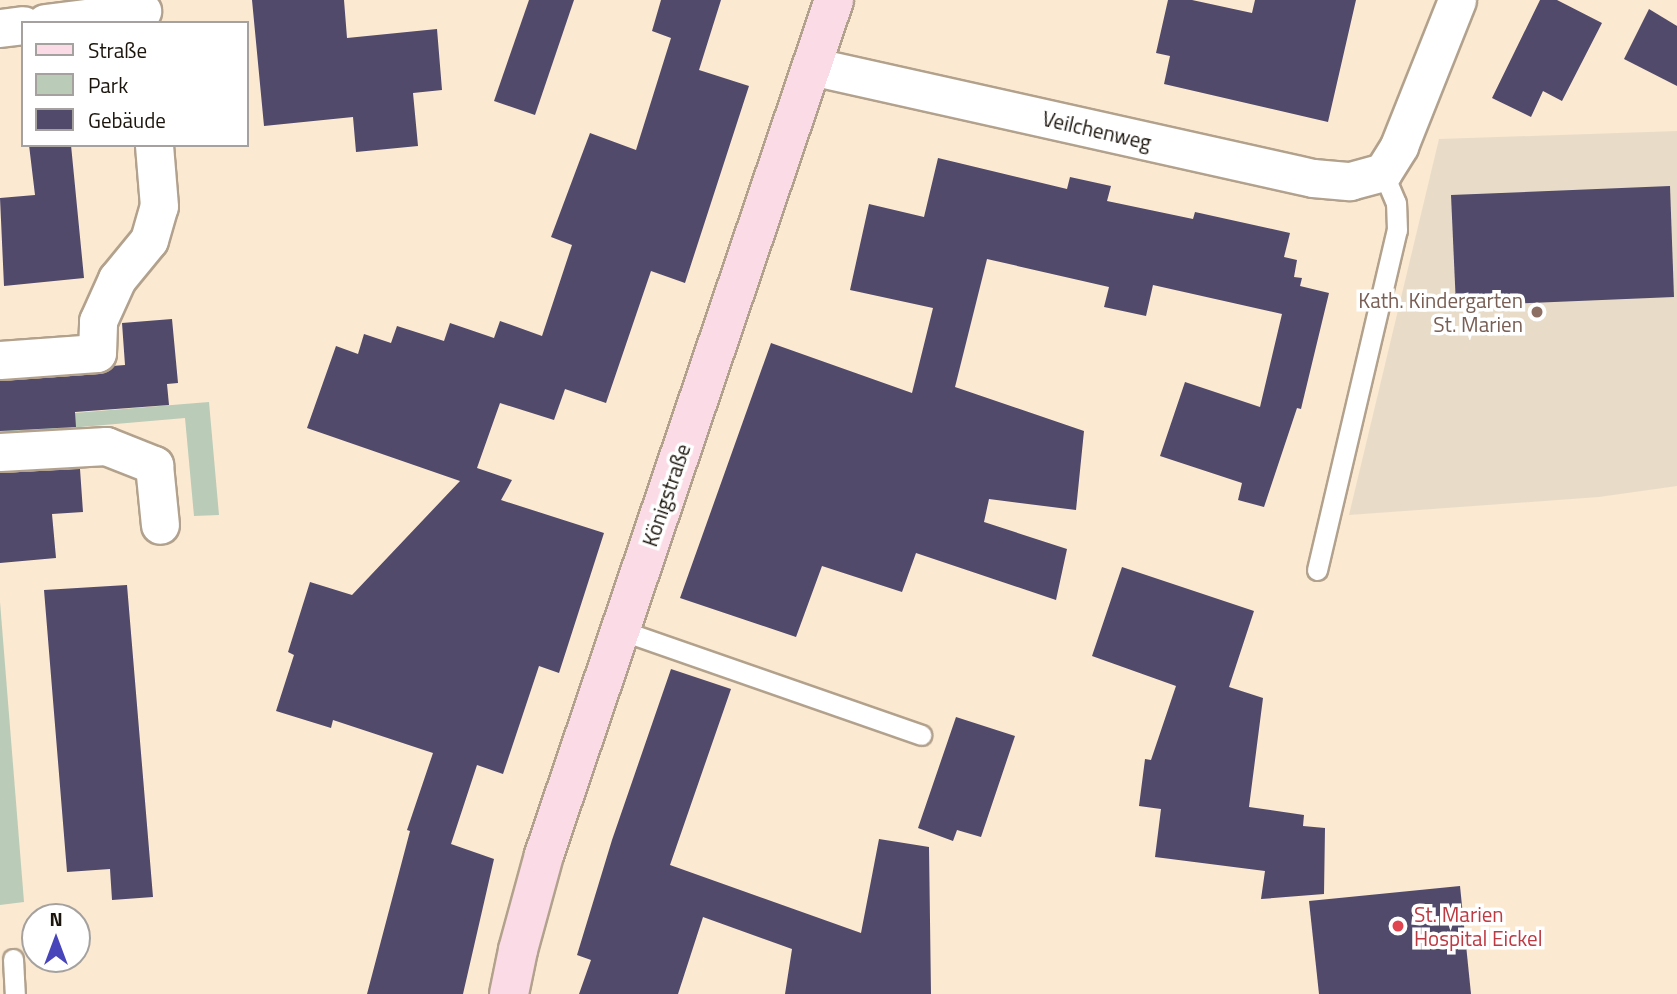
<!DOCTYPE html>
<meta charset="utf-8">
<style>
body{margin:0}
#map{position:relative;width:1677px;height:994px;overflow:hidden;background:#fbe9d2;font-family:"Titillium Web",sans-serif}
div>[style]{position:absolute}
.education>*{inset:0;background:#e8dcc8}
.green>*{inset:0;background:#bacbb7}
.building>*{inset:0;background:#514a6a}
.roads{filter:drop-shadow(2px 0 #b2a18c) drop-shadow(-2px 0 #b2a18c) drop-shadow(0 2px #b2a18c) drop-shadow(0 -2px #b2a18c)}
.lane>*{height:19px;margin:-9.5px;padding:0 9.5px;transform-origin:9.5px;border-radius:9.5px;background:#fff}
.street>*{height:37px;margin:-18.5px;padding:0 18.5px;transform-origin:18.5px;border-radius:18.5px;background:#fff}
.secondary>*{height:38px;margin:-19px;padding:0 19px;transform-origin:19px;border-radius:19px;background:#fbdbe5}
.dots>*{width:19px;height:19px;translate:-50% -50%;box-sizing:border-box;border:4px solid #fff;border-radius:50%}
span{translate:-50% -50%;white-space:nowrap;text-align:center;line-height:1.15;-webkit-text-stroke:7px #fff;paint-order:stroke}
.street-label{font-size:21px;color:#1b150d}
.education-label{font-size:21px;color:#785e54}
.right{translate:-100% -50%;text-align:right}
.health-label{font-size:21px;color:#be3a42}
.left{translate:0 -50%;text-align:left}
.legend{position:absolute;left:21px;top:21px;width:228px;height:126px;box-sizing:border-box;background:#fff;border:2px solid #a4a19e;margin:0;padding:9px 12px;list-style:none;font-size:21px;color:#1b150d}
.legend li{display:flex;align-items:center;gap:14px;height:35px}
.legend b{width:35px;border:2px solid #a4a19e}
.north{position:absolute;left:21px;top:903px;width:70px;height:70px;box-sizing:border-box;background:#fff;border:2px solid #a4a19e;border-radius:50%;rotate:0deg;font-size:19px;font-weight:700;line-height:28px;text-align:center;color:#1b150d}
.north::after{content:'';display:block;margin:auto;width:24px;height:32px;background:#4845bb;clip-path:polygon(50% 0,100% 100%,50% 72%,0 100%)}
</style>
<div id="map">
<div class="education">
<div style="clip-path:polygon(1677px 131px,1677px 486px,1599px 497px,1349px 515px,1439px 139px)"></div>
</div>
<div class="green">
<div style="clip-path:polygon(209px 402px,219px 515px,194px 516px,185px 418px,0 434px,0 419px)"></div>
<div style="clip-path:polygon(0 602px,24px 902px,0 905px)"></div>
</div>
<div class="building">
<div style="clip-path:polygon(252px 0,344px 0,347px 38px,437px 29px,442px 90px,413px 93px,418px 146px,356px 152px,353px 117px,264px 126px)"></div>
<div style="clip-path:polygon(529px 0,574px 0,535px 115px,494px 101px)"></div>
<div style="clip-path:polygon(661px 0,721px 0,699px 70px,749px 86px,685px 283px,651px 271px,606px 403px,565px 389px,554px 420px,500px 403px,477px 468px,512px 480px,501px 500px,604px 533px,559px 673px,539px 666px,503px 774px,477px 765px,451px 844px,494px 859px,463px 994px,367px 994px,410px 831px,407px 830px,433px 753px,333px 720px,331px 728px,276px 711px,294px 655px,288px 652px,310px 582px,352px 595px,460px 481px,307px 428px,336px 346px,358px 354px,364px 334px,391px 343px,397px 326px,444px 341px,450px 323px,494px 338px,500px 321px,542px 336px,572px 245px,551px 237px,590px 133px,636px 150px,671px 38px,652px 31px)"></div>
<div style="clip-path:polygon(1168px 0,1192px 0,1252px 13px,1255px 0,1356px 0,1328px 122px,1164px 84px,1170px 56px,1156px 53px)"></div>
<div style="clip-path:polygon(1540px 0,1557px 0,1602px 23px,1562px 101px,1543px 91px,1531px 117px,1492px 98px)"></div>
<div style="clip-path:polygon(1649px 9px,1677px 26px,1677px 86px,1624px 59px)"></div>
<div style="clip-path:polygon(29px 145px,71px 145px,84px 278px,4px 286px,0 198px,35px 195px)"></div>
<div style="clip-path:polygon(938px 158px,1067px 189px,1070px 177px,1111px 186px,1107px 201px,1193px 219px,1195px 212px,1290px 233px,1284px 257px,1297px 260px,1294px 277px,1302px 278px,1300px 286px,1329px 293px,1301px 409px,1297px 408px,1264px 507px,1238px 500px,1242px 483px,1160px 456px,1185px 382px,1260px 407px,1282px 314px,1153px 285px,1146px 316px,1104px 307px,1109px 287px,987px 259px,955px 387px,1084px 431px,1076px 510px,989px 499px,984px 522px,1067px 549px,1056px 600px,916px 553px,902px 592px,822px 566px,796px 637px,680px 598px,771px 343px,912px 393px,933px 308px,850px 290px,869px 204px,924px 217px)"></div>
<div style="clip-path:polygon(1670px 186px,1674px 297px,1456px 306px,1451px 195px)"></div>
<div style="clip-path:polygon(172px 319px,178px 383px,167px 384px,169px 405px,75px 412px,76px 427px,0 431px,0 381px,99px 374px,112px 366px,125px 365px,122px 323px)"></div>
<div style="clip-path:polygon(80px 469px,83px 512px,52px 514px,56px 558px,0 563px,0 473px)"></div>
<div style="clip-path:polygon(1122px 567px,1254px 611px,1229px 687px,1263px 698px,1249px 807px,1304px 815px,1303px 826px,1325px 828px,1324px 894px,1261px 899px,1265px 871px,1155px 857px,1161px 809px,1139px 806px,1145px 759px,1151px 760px,1176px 686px,1092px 656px)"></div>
<div style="clip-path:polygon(127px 585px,153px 897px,112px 900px,110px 869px,67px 872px,44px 590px)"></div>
<div style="clip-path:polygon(671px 669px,731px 689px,670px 865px,861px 933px,879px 839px,929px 847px,931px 994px,785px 994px,792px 949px,703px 917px,678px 994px,579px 994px,591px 960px,577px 955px,612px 840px)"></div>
<div style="clip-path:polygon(956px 717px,1015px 736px,981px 837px,957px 830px,953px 841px,918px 828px)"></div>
<div style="clip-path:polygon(1460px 886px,1471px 994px,1319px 994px,1309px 901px)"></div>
</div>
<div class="roads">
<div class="lane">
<div style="left:1317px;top:570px;width:349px;rotate:-76.8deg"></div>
<div style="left:1397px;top:230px;width:27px;rotate:-92deg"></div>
<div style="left:1396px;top:203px;width:34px;rotate:-113deg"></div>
<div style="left:620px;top:630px;width:319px;rotate:19.2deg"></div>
<div style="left:13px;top:959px;width:35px;rotate:87deg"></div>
</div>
<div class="street">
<div style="left:45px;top:23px;width:98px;rotate:-7.1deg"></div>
<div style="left:0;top:28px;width:23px;rotate:-7deg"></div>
<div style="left:811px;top:66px;width:514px;rotate:12.58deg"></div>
<div style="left:1313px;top:178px;width:37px;rotate:5deg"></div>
<div style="left:1350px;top:181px;width:34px;rotate:-15deg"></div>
<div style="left:1383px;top:172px;width:31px;rotate:-58deg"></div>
<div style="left:1399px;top:146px;width:157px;rotate:-68.3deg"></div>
<div style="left:0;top:360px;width:97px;rotate:-4.1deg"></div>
<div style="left:97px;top:353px;width:32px;rotate:-88deg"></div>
<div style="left:98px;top:321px;width:46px;rotate:-65.7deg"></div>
<div style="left:117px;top:279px;width:50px;rotate:-50.6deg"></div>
<div style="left:149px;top:240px;width:35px;rotate:-74deg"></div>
<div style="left:159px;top:206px;width:61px;rotate:-94.7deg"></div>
<div style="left:0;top:452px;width:106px;rotate:-3.2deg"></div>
<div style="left:106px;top:446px;width:52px;rotate:21.6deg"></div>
<div style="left:154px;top:465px;width:60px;rotate:84.3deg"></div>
</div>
<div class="secondary">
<div style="left:509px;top:994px;width:45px;rotate:-78.4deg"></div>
<div style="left:518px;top:950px;width:98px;rotate:-74.7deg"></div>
<div style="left:544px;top:855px;width:903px;rotate:-71.26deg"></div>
</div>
</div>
<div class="dots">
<div style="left:1537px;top:312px;background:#8d6e63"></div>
<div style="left:1398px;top:926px;background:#e0444e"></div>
</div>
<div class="street-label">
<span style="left:1097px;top:130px;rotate:13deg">Veilchenweg</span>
<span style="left:666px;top:495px;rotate:-71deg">Königstraße</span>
</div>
<div class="education-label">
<span class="right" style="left:1523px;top:312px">Kath. Kindergarten<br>St. Marien</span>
</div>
<div class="health-label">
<span class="left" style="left:1414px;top:926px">St. Marien<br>Hospital Eickel</span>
</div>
<ul class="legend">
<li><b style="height:9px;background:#fbdbe5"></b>Straße</li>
<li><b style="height:19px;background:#bacbb7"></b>Park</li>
<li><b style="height:19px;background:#514a6a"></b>Gebäude</li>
</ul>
<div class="north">N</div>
</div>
